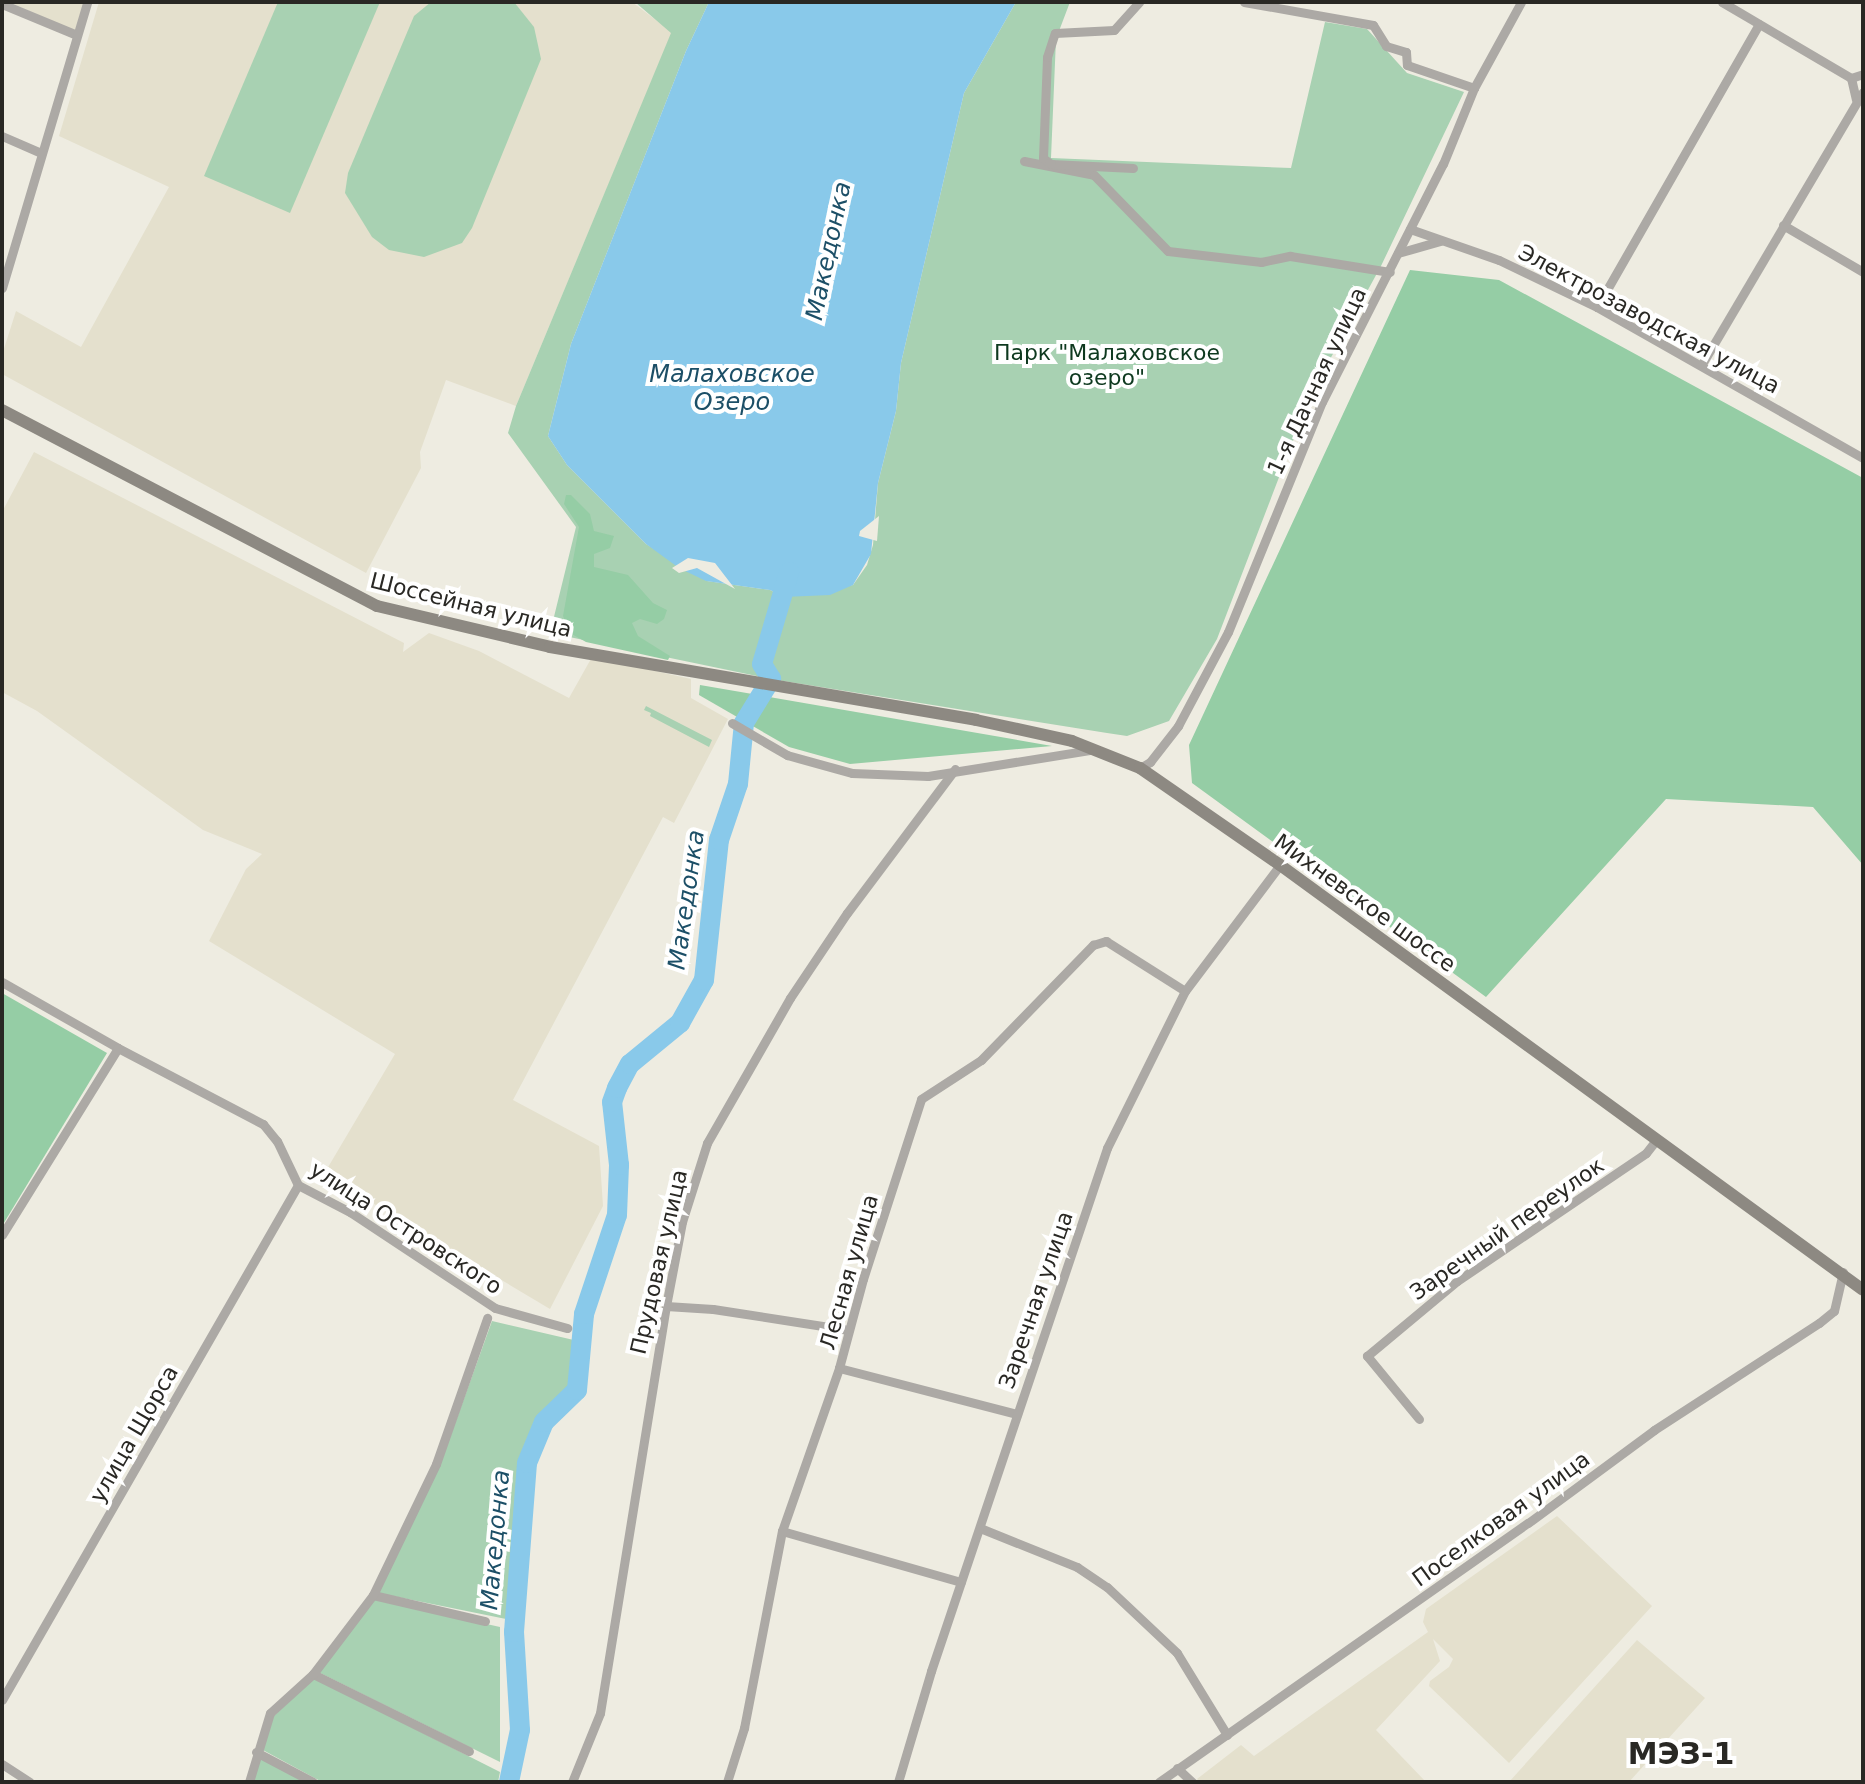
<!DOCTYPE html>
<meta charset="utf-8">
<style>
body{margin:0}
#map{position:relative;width:1865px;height:1784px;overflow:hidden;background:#eeece1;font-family:"DejaVu Sans",sans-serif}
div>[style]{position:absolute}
.built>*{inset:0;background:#e4e0cd}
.green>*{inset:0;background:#a8d1b2}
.forest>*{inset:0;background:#95cda5}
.water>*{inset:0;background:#89c9ea}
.pier>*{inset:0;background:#eeece1}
.river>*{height:20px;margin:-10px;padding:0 10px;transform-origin:10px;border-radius:10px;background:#89c9ea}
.minor>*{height:9px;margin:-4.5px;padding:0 4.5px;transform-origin:4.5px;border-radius:4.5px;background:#aca9a5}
.secondary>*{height:12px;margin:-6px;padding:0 6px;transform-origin:6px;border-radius:6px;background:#8d8982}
span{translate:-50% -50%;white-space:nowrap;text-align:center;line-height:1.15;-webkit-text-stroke:8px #fff;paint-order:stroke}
.street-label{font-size:22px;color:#292824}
.park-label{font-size:22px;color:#0e391f}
.water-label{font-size:24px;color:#1c4f67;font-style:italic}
.district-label{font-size:30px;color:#292824;font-weight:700}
.frame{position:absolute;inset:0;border:4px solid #292824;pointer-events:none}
</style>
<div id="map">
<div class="built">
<div style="clip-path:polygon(9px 2px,84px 2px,75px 31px)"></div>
<div style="clip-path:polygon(99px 2px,632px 2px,672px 32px,516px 406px,446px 380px,420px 452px,421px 468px,366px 573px,2px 374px,2px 355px,16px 311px,81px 347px,169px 187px,59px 136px)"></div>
<div style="clip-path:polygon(34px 452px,404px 643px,403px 652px,429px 633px,479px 651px,569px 698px,592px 657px,691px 679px,691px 698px,728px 719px,674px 823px,663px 817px,513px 1100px,599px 1146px,603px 1206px,550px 1309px,324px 1174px,395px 1054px,209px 941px,246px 869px,262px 854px,203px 830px,37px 711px,2px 692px,2px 512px)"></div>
<div style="clip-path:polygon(1557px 1516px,1652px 1606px,1509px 1763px,1429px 1686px,1430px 1681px,1449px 1667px,1453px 1659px,1433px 1639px,1440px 1661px,1376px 1730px,1426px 1782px,1200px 1782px,1197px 1779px,1241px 1745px,1254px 1756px,1428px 1632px,1423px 1622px,1426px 1609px)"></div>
<div style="clip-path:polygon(1637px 1640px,1705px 1698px,1629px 1782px,1509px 1782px)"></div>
</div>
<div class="green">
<div style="clip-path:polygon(278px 2px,380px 2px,290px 213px,204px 176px)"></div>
<div style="clip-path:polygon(431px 2px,514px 2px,534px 27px,541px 59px,472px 228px,462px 243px,424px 257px,389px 250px,372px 237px,345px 193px,348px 173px,414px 16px)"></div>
<div style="clip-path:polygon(635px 2px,709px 2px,686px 51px,571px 344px,548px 436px,567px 465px,646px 544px,707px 581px,770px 590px,784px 597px,853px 585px,867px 565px,873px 545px,878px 483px,896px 411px,901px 363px,964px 93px,1016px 2px,1070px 2px,1056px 39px,1051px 158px,1291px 168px,1325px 22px,1367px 29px,1407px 73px,1464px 92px,1381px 266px,1311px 394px,1217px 639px,1169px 721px,1127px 736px,1107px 733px,771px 679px,550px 633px,576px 527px,508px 433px,516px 406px,671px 33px)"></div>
<div style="clip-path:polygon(646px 706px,712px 740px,709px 747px,650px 716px,651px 713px,644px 710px)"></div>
<div style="clip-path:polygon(492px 1321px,578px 1341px,573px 1388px,541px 1421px,522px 1462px,506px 1619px,378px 1593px,440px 1465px)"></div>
<div style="clip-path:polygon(374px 1599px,500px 1627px,500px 1762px,318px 1672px)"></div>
<div style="clip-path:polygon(314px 1678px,500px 1772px,498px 1782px,322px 1782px,261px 1749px,274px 1716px)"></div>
<div style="clip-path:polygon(259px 1757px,305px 1782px,253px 1782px)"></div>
</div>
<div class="forest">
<div style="clip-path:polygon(1410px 270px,1499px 280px,1863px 478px,1863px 865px,1813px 807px,1666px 799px,1486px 997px,1192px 783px,1189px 745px)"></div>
<div style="clip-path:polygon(566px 495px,571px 495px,590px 514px,594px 531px,614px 536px,610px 548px,594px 554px,594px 567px,628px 575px,653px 603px,667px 610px,664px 619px,657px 624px,640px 619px,632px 623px,638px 636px,670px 656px,668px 660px,586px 642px,570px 633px,563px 616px,579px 527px,564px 504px)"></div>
<div style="clip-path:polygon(700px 685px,1052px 746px,850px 764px,789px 747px,699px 695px)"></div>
<div style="clip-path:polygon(2px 993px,107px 1053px,2px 1226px)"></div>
</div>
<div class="water">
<div style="clip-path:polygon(709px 2px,1016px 2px,964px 93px,901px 363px,896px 411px,878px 483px,871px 554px,853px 585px,830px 595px,784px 597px,770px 590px,706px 581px,679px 568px,646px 544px,567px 465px,548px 436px,571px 344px,686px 51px)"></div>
</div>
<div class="pier">
<div style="clip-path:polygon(879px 516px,877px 541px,859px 536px,860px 531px)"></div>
<div style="clip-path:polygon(688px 558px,715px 563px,735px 589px,697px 568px,679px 573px,672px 568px)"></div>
</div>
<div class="river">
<div style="left:509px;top:1782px;width:53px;rotate:-78.1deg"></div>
<div style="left:520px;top:1730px;width:98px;rotate:-93.5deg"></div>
<div style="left:514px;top:1632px;width:169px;rotate:-85.6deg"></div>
<div style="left:527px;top:1463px;width:44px;rotate:-67.5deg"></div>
<div style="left:544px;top:1422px;width:46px;rotate:-44.1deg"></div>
<div style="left:577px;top:1390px;width:76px;rotate:-84.7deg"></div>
<div style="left:584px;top:1314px;width:104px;rotate:-71.6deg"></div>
<div style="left:617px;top:1215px;width:50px;rotate:-87.7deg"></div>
<div style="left:619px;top:1165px;width:63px;rotate:-96.3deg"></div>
<div style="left:612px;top:1102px;width:15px;rotate:-70deg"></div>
<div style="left:617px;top:1088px;width:27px;rotate:-62deg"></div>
<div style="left:630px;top:1064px;width:65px;rotate:-39.4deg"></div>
<div style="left:680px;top:1023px;width:49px;rotate:-60.8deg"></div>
<div style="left:704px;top:980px;width:141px;rotate:-83.9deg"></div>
<div style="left:719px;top:840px;width:59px;rotate:-71.3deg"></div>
<div style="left:738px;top:784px;width:61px;rotate:-84.4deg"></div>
<div style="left:744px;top:723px;width:52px;rotate:-58.5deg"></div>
<div style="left:771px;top:679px;width:17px;rotate:-121deg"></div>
<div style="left:762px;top:664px;width:96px;rotate:-73.6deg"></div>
</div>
<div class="minor">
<div style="left:1244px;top:2px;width:131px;rotate:10.1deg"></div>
<div style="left:1373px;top:25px;width:25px;rotate:58deg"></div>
<div style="left:1386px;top:46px;width:21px;rotate:17deg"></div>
<div style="left:1406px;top:52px;width:13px;rotate:86deg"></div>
<div style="left:1407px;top:65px;width:71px;rotate:18.9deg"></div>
<div style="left:1722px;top:2px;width:150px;rotate:30.5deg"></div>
<div style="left:1851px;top:78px;width:22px;rotate:77deg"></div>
<div style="left:2px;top:4px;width:81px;rotate:22.5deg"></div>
<div style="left:1851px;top:78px;width:13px;rotate:-18deg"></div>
<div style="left:2px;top:136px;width:43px;rotate:23.6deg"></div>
<div style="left:1024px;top:161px;width:71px;rotate:11.3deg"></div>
<div style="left:1094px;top:175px;width:106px;rotate:45.8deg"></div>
<div style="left:1168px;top:251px;width:94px;rotate:6.7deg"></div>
<div style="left:1261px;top:262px;width:30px;rotate:-12deg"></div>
<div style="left:1290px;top:256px;width:101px;rotate:9.1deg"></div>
<div style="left:1133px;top:168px;width:82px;rotate:-177.2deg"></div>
<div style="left:1051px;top:164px;width:10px;rotate:-143deg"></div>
<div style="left:1043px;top:158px;width:101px;rotate:-87.7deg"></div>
<div style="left:1047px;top:57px;width:25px;rotate:-72deg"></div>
<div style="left:1055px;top:33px;width:59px;rotate:-2.9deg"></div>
<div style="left:1114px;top:30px;width:38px;rotate:-48deg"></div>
<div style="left:1783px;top:225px;width:93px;rotate:30.4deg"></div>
<div style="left:1410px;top:229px;width:94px;rotate:19.2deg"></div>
<div style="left:1499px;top:260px;width:109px;rotate:25.6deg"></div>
<div style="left:1597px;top:307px;width:306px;rotate:29.6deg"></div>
<div style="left:1398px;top:253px;width:44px;rotate:-15.9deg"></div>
<div style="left:2px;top:288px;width:298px;rotate:-73.4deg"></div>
<div style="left:1597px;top:307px;width:326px;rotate:-60.2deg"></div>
<div style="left:1702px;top:364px;width:316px;rotate:-59.4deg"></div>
<div style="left:732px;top:723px;width:64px;rotate:30.2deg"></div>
<div style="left:787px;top:755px;width:67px;rotate:15.5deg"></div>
<div style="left:852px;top:773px;width:76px;rotate:2.3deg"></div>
<div style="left:928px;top:776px;width:165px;rotate:-9.1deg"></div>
<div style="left:1140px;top:768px;width:12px;rotate:-31deg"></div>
<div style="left:1150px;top:762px;width:46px;rotate:-52.1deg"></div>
<div style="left:1178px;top:726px;width:106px;rotate:-62deg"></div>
<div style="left:1228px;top:632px;width:248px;rotate:-67.8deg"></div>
<div style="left:1322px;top:402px;width:267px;rotate:-63.1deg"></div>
<div style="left:1443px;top:164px;width:82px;rotate:-67.8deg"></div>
<div style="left:1474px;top:88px;width:98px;rotate:-61.3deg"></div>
<div style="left:2px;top:982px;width:133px;rotate:29.6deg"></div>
<div style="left:118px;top:1048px;width:164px;rotate:27.7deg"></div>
<div style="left:263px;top:1124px;width:22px;rotate:51deg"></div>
<div style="left:277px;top:1141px;width:49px;rotate:64.5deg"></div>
<div style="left:298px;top:1185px;width:59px;rotate:27.4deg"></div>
<div style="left:350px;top:1212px;width:174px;rotate:33.5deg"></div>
<div style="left:495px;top:1308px;width:75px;rotate:15.5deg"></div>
<div style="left:2px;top:1235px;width:220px;rotate:-58.2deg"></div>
<div style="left:666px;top:1306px;width:47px;rotate:3.7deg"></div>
<div style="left:713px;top:1309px;width:137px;rotate:8.8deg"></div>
<div style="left:839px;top:1368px;width:184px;rotate:14.5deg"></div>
<div style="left:1419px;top:1419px;width:82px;rotate:-129.5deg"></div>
<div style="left:1367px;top:1356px;width:117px;rotate:-39.8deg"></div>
<div style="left:1457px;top:1281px;width:228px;rotate:-34.1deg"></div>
<div style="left:1646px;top:1153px;width:16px;rotate:-52deg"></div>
<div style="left:980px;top:1528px;width:105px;rotate:21.9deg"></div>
<div style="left:1077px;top:1567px;width:36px;rotate:34deg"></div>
<div style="left:1107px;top:1587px;width:96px;rotate:43.3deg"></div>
<div style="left:1177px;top:1653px;width:96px;rotate:58.6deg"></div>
<div style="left:782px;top:1531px;width:186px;rotate:15.9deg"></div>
<div style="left:373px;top:1595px;width:115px;rotate:13.1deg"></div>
<div style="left:313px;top:1674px;width:174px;rotate:26.3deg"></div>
<div style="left:2px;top:1700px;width:594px;rotate:-60.11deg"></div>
<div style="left:256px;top:1752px;width:64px;rotate:27.8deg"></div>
<div style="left:2px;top:1764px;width:33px;rotate:33deg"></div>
<div style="left:1177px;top:1768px;width:21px;rotate:43deg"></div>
<div style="left:249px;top:1782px;width:72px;rotate:-73.1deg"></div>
<div style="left:270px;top:1713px;width:58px;rotate:-42.2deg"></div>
<div style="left:313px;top:1674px;width:99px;rotate:-52.8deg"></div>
<div style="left:373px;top:1595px;width:145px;rotate:-64.3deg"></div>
<div style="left:436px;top:1464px;width:155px;rotate:-70.7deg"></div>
<div style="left:572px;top:1782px;width:74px;rotate:-67.9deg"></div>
<div style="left:600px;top:1713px;width:412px;rotate:-80.8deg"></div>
<div style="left:666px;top:1306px;width:86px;rotate:-79.2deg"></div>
<div style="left:682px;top:1222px;width:83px;rotate:-72.4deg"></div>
<div style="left:707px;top:1143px;width:167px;rotate:-60.2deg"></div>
<div style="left:790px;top:998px;width:102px;rotate:-56.2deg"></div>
<div style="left:847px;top:913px;width:180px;rotate:-53.1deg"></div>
<div style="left:727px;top:1782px;width:57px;rotate:-72.5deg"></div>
<div style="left:744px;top:1728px;width:201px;rotate:-79.1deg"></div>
<div style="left:782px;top:1531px;width:173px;rotate:-70.7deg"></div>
<div style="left:839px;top:1368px;width:92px;rotate:-74.9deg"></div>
<div style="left:863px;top:1279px;width:189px;rotate:-72.1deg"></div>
<div style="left:921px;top:1099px;width:72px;rotate:-33deg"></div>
<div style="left:981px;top:1060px;width:161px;rotate:-45.8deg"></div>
<div style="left:1093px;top:945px;width:14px;rotate:-17deg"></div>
<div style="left:1106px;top:941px;width:93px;rotate:32.3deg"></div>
<div style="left:898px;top:1782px;width:116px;rotate:-73.4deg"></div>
<div style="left:931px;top:1671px;width:552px;rotate:-71.4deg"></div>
<div style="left:1107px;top:1148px;width:175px;rotate:-63.6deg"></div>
<div style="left:1185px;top:991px;width:158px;rotate:-53deg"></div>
<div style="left:1159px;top:1782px;width:451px;rotate:-35.1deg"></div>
<div style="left:1528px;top:1523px;width:157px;rotate:-36.4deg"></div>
<div style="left:1654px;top:1430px;width:197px;rotate:-33deg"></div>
<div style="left:1819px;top:1323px;width:19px;rotate:-39deg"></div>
<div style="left:1834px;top:1311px;width:40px;rotate:-77deg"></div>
</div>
<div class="secondary">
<div style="left:2px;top:410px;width:423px;rotate:27.6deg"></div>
<div style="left:377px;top:606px;width:178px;rotate:13.3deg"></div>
<div style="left:550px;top:647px;width:432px;rotate:9.7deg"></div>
<div style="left:976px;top:720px;width:98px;rotate:12.3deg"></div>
<div style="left:1072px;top:741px;width:73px;rotate:21.7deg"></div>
<div style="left:1140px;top:768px;width:170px;rotate:34.7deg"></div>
<div style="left:1280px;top:865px;width:721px;rotate:36.09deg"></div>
</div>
<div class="street-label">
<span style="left:1649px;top:319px;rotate:28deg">Электрозаводская улица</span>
<span style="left:1317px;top:381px;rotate:-65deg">1-я Дачная улица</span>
<span style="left:471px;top:605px;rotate:14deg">Шоссейная улица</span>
<span style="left:1365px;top:903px;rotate:36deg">Михневское шоссе</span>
<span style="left:406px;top:1228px;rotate:33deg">улица Островского</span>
<span style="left:1507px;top:1229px;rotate:-35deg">Заречный переулок</span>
<span style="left:659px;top:1262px;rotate:-77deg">Прудовая улица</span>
<span style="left:849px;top:1272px;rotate:-74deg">Лесная улица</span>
<span style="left:1036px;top:1300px;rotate:-71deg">Заречная улица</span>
<span style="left:134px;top:1434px;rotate:-60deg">улица Щорса</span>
<span style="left:1501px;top:1519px;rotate:-36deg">Поселковая улица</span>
</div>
<div class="park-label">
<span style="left:1107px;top:365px">Парк "Малаховское<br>озеро"</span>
</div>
<div class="water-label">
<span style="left:829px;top:251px;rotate:-78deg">Македонка</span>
<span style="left:732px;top:389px">Малаховское<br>Озеро</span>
<span style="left:687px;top:900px;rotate:-82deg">Македонка</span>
<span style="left:496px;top:1540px;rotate:-85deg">Македонка</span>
</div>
<div class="district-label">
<span style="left:1681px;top:1754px">МЭЗ-1</span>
</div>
<div class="frame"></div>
</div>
